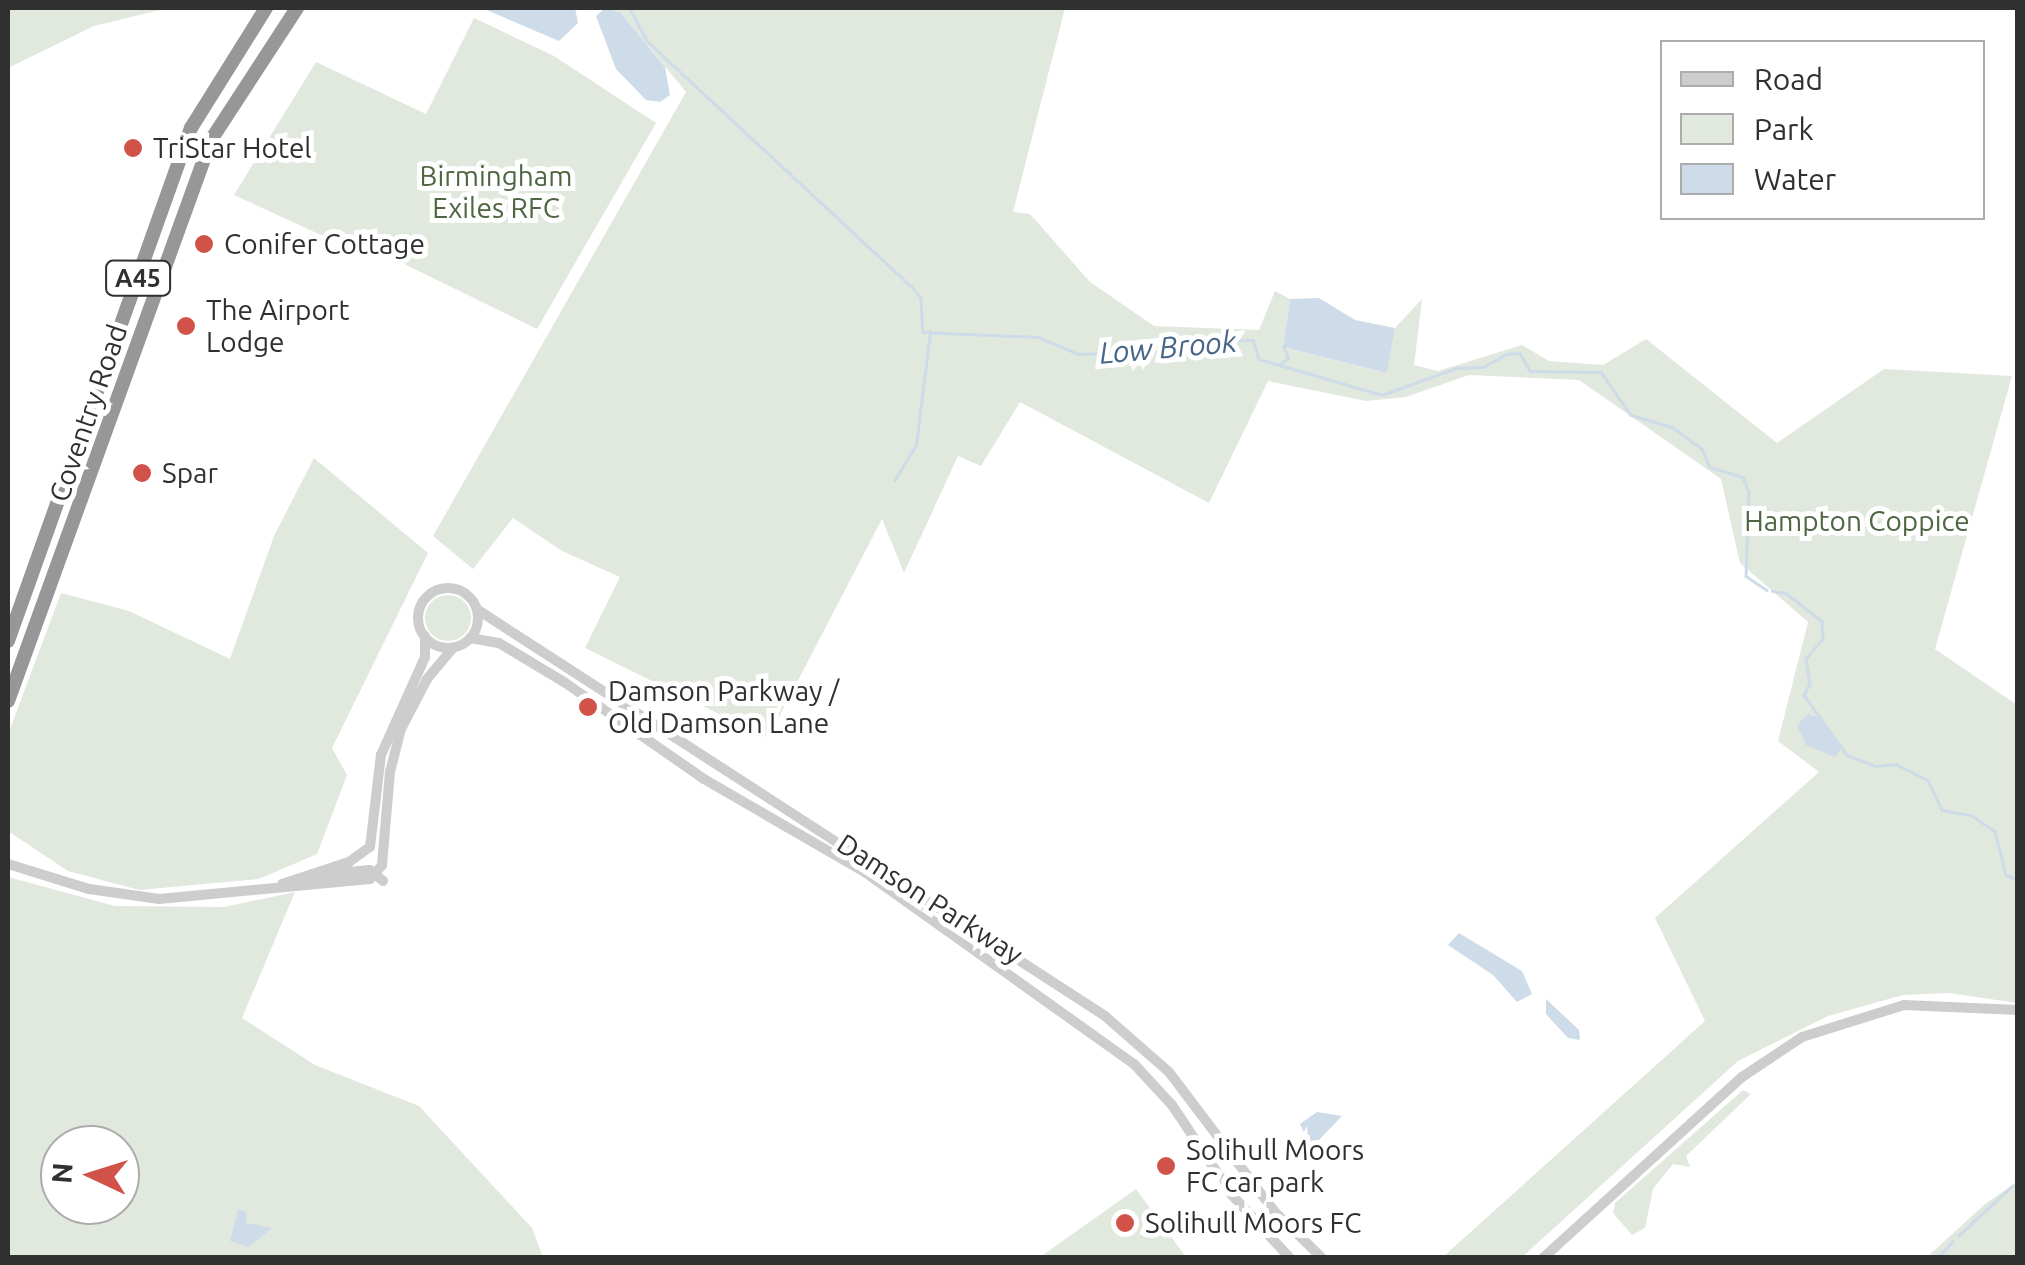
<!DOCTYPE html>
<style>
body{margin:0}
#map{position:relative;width:2025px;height:1265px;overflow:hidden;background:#fff;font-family:Ubuntu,sans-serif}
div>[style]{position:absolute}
.green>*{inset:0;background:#e1e8dd}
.round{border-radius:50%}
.water>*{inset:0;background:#cedbe8}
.stream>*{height:2.5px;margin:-1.25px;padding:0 1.25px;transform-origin:1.25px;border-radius:1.25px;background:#cedbe8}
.minor>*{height:10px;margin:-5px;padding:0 5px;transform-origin:5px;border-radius:5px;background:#cdcdcd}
.minor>.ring{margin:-5px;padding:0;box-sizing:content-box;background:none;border:10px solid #cdcdcd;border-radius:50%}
.highway>*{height:14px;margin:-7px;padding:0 7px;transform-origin:7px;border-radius:7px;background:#979797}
.dots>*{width:28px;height:28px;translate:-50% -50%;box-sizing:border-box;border:5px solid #fff;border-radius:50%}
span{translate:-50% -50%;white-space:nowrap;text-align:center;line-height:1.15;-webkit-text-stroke:10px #fff;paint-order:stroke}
.shield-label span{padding:2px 8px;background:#fff;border:2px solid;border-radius:8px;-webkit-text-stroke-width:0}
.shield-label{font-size:25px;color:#303030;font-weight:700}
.poi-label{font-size:28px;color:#303030}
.left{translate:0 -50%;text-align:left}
.park-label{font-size:28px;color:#4e6642}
.street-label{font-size:28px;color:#303030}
.water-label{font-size:30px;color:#476688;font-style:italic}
.frame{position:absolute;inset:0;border:10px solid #303030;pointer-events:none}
.legend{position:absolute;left:1660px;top:40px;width:325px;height:180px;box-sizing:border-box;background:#fff;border:2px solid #acacac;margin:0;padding:12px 18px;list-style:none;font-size:30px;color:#303030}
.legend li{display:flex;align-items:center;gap:20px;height:50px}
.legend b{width:50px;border:2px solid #acacac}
.north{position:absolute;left:40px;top:1125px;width:100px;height:100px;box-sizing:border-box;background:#fff;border:2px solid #acacac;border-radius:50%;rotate:274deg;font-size:28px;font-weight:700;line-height:40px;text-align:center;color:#303030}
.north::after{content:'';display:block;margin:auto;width:35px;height:45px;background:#d05249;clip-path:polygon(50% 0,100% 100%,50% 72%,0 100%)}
</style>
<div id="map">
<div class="green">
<div style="clip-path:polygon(8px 8px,168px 8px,94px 26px,8px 68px)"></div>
<div style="clip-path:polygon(605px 8px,1065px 8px,1013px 212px,1030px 214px,1090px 282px,1154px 326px,1259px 330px,1275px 291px,1290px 299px,1283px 347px,1387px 373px,1395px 328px,1422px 299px,1414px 365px,1438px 371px,1522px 345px,1549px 361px,1603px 365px,1646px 339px,1777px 443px,1884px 369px,2012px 376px,1935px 649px,2017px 705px,2017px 1003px,1949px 993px,1903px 995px,1828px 1016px,1738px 1061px,1522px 1257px,1443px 1257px,1705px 1021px,1655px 918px,1819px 772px,1778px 741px,1808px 622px,1740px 563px,1721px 479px,1579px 380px,1469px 375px,1406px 397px,1366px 401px,1268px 381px,1209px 503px,1020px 402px,981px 466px,958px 456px,904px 573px,882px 519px,768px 738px,585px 648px,620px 577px,562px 551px,513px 518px,473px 569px,433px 536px,686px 92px,621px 13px)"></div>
<div style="clip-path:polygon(474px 18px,554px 56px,656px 123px,537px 329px,388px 256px,334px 241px,234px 195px,316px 62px,426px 114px)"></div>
<div style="clip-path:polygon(314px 458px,428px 553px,332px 748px,347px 775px,317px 854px,259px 879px,139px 890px,68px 871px,8px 831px,8px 734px,61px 593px,129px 611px,230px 659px,274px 536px)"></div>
<div class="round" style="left:425px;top:595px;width:46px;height:46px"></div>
<div style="clip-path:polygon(evenodd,8px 877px,115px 906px,224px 907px,295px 892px,242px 1018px,315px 1065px,419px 1106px,532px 1228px,543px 1257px,8px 1257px,8px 877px,60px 1145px,120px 1145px,120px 1205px,60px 1205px,60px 1145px)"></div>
<div style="clip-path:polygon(1743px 1090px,1751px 1094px,1686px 1156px,1690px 1167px,1673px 1164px,1653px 1189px,1645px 1228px,1632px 1235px,1613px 1213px,1615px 1203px)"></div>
<div style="clip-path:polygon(2017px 1182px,2017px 1257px,1927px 1257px,1985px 1204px)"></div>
<div style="clip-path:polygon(1136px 1189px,1186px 1257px,1040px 1257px)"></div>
</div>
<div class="water">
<div style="clip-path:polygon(482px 8px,575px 8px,578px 23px,559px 41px)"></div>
<div style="clip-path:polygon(605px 8px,621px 13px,665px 67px,670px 95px,660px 102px,646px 100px,616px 69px,596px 16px)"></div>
<div style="clip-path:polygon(1319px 298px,1355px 320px,1395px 328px,1387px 373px,1283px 347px,1290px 299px)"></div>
<div style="clip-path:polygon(1808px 714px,1820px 718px,1836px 740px,1841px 748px,1835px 757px,1806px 745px,1797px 725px)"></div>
<div style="clip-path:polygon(1459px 933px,1522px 971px,1532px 994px,1517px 1002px,1493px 975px,1448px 945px)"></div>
<div style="clip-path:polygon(1546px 999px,1579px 1030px,1580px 1040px,1568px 1038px,1546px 1014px)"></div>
<div style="clip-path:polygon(1317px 1112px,1342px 1116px,1316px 1143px,1308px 1142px,1300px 1124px)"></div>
<div style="clip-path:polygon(238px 1209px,246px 1212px,246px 1223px,272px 1228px,249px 1247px,230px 1241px)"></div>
</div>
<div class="stream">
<div style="left:630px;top:8px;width:36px;rotate:63deg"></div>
<div style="left:646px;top:40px;width:362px;rotate:42.9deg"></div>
<div style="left:911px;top:286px;width:16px;rotate:50deg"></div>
<div style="left:921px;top:298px;width:34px;rotate:87deg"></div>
<div style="left:923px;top:332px;width:115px;rotate:2.5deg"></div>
<div style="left:1038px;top:337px;width:43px;rotate:23deg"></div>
<div style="left:1078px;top:354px;width:108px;rotate:-1.6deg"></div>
<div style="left:1186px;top:351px;width:16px;rotate:-38deg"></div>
<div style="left:1199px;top:341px;width:54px;rotate:-1.1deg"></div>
<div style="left:1253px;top:340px;width:20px;rotate:72deg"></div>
<div style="left:1259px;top:359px;width:128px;rotate:16.3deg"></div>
<div style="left:1382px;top:395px;width:79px;rotate:-20deg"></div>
<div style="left:1456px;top:368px;width:27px;rotate:-2deg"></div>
<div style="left:1483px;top:367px;width:26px;rotate:-29deg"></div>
<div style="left:1506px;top:354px;width:14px;rotate:-4deg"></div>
<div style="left:1520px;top:353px;width:21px;rotate:61deg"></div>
<div style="left:1530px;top:371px;width:71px;rotate:0.8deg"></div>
<div style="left:1601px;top:372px;width:52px;rotate:55.1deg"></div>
<div style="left:1631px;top:415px;width:43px;rotate:16.3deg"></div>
<div style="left:1672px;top:427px;width:37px;rotate:36deg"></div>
<div style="left:1702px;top:449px;width:20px;rotate:66deg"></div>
<div style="left:1710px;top:467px;width:34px;rotate:17deg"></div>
<div style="left:1743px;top:477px;width:16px;rotate:68deg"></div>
<div style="left:1749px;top:492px;width:84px;rotate:92deg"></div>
<div style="left:1746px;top:576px;width:25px;rotate:34deg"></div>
<div style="left:1279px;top:365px;width:11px;rotate:-38deg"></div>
<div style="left:1288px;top:358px;width:12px;rotate:-114deg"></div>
<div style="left:894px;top:481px;width:42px;rotate:-58.6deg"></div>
<div style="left:916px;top:445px;width:114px;rotate:-82.9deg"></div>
<div style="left:1772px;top:591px;width:14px;rotate:8deg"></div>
<div style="left:1786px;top:593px;width:46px;rotate:37.9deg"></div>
<div style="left:1822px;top:621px;width:18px;rotate:87deg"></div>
<div style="left:1823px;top:639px;width:26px;rotate:130deg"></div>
<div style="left:1806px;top:659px;width:25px;rotate:81deg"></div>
<div style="left:1810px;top:684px;width:13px;rotate:119deg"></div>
<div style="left:1804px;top:695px;width:74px;rotate:54.4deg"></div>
<div style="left:1847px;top:755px;width:30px;rotate:21deg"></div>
<div style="left:1875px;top:766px;width:21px;rotate:-5deg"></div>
<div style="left:1896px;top:764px;width:36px;rotate:27deg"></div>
<div style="left:1928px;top:780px;width:33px;rotate:65deg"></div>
<div style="left:1942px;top:810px;width:29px;rotate:10deg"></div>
<div style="left:1971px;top:815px;width:29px;rotate:34deg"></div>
<div style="left:1995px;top:831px;width:45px;rotate:76deg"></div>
<div style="left:2006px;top:875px;width:13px;rotate:23deg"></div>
<div style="left:1958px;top:1236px;width:74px;rotate:-42.8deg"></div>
<div style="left:1937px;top:1258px;width:23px;rotate:-47deg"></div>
</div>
<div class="minor">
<div class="ring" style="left:418px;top:588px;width:50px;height:50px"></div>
<div style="left:478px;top:610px;width:747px;rotate:32.92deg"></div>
<div style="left:1105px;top:1016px;width:85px;rotate:41.2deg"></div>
<div style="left:1169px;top:1072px;width:174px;rotate:52.9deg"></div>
<div style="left:1274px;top:1211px;width:67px;rotate:44.4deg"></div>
<div style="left:470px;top:638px;width:29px;rotate:10deg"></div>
<div style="left:499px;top:643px;width:76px;rotate:31deg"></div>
<div style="left:564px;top:682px;width:170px;rotate:34.7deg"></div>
<div style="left:704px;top:779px;width:187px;rotate:30.1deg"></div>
<div style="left:866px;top:873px;width:329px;rotate:35.5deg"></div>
<div style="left:1134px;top:1064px;width:56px;rotate:47.2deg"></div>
<div style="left:1172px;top:1105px;width:108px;rotate:56.3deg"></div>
<div style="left:1232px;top:1195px;width:86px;rotate:47.4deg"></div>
<div style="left:8px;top:864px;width:85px;rotate:17.2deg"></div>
<div style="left:89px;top:889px;width:71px;rotate:8.1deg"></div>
<div style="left:159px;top:899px;width:212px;rotate:-5.4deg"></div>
<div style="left:370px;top:879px;width:18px;rotate:-49deg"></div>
<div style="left:382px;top:865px;width:93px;rotate:-85.1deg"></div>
<div style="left:390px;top:772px;width:44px;rotate:-75.7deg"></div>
<div style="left:401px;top:729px;width:56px;rotate:-62.5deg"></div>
<div style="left:427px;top:679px;width:40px;rotate:-50deg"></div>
<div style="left:308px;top:876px;width:62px;rotate:-5.5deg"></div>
<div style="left:370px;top:870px;width:17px;rotate:40deg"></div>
<div style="left:282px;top:884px;width:71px;rotate:-18.2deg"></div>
<div style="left:349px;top:862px;width:26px;rotate:-36deg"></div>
<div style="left:370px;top:847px;width:93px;rotate:-83.2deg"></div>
<div style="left:381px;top:755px;width:107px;rotate:-65.8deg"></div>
<div style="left:425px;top:657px;width:21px;rotate:-90deg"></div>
<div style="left:1543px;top:1258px;width:269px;rotate:-42.3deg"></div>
<div style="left:1742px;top:1077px;width:72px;rotate:-33.7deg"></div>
<div style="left:1802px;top:1037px;width:107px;rotate:-17.4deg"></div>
<div style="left:1904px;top:1005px;width:114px;rotate:2.5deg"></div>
</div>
<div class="highway">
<div style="left:8px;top:641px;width:545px;rotate:-70.37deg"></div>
<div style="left:191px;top:128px;width:142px;rotate:-58deg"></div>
<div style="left:8px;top:701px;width:597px;rotate:-70.11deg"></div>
<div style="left:211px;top:140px;width:158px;rotate:-56.9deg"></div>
</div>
<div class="dots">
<div style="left:133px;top:148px;background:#d05249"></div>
<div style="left:204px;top:244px;background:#d05249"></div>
<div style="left:186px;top:326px;background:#d05249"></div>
<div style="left:142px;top:473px;background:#d05249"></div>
<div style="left:588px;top:707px;background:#d05249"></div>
<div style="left:1166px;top:1166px;background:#d05249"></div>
<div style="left:1125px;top:1223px;background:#d05249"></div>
</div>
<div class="shield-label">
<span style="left:138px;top:278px">A45</span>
</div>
<div class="poi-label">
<span class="left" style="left:153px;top:148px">TriStar Hotel</span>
<span class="left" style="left:224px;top:244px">Conifer Cottage</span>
<span class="left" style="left:206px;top:326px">The Airport<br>Lodge</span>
<span class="left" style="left:162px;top:473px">Spar</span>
<span class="left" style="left:608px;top:707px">Damson Parkway /<br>Old Damson Lane</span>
<span class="left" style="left:1186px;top:1166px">Solihull Moors<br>FC car park</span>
<span class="left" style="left:1145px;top:1223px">Solihull Moors FC</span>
</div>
<div class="park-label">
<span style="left:496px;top:192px">Birmingham<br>Exiles RFC</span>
<span style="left:1857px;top:521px">Hampton Coppice</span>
</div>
<div class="street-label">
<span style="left:88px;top:413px;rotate:-71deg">Coventry Road</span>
<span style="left:930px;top:899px;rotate:33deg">Damson Parkway</span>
</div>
<div class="water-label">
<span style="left:1168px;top:347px;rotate:-5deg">Low Brook</span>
</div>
<div class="frame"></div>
<ul class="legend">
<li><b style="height:12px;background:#cdcdcd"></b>Road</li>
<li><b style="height:28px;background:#e1e8dd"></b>Park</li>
<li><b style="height:28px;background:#cedbe8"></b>Water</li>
</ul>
<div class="north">N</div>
</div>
